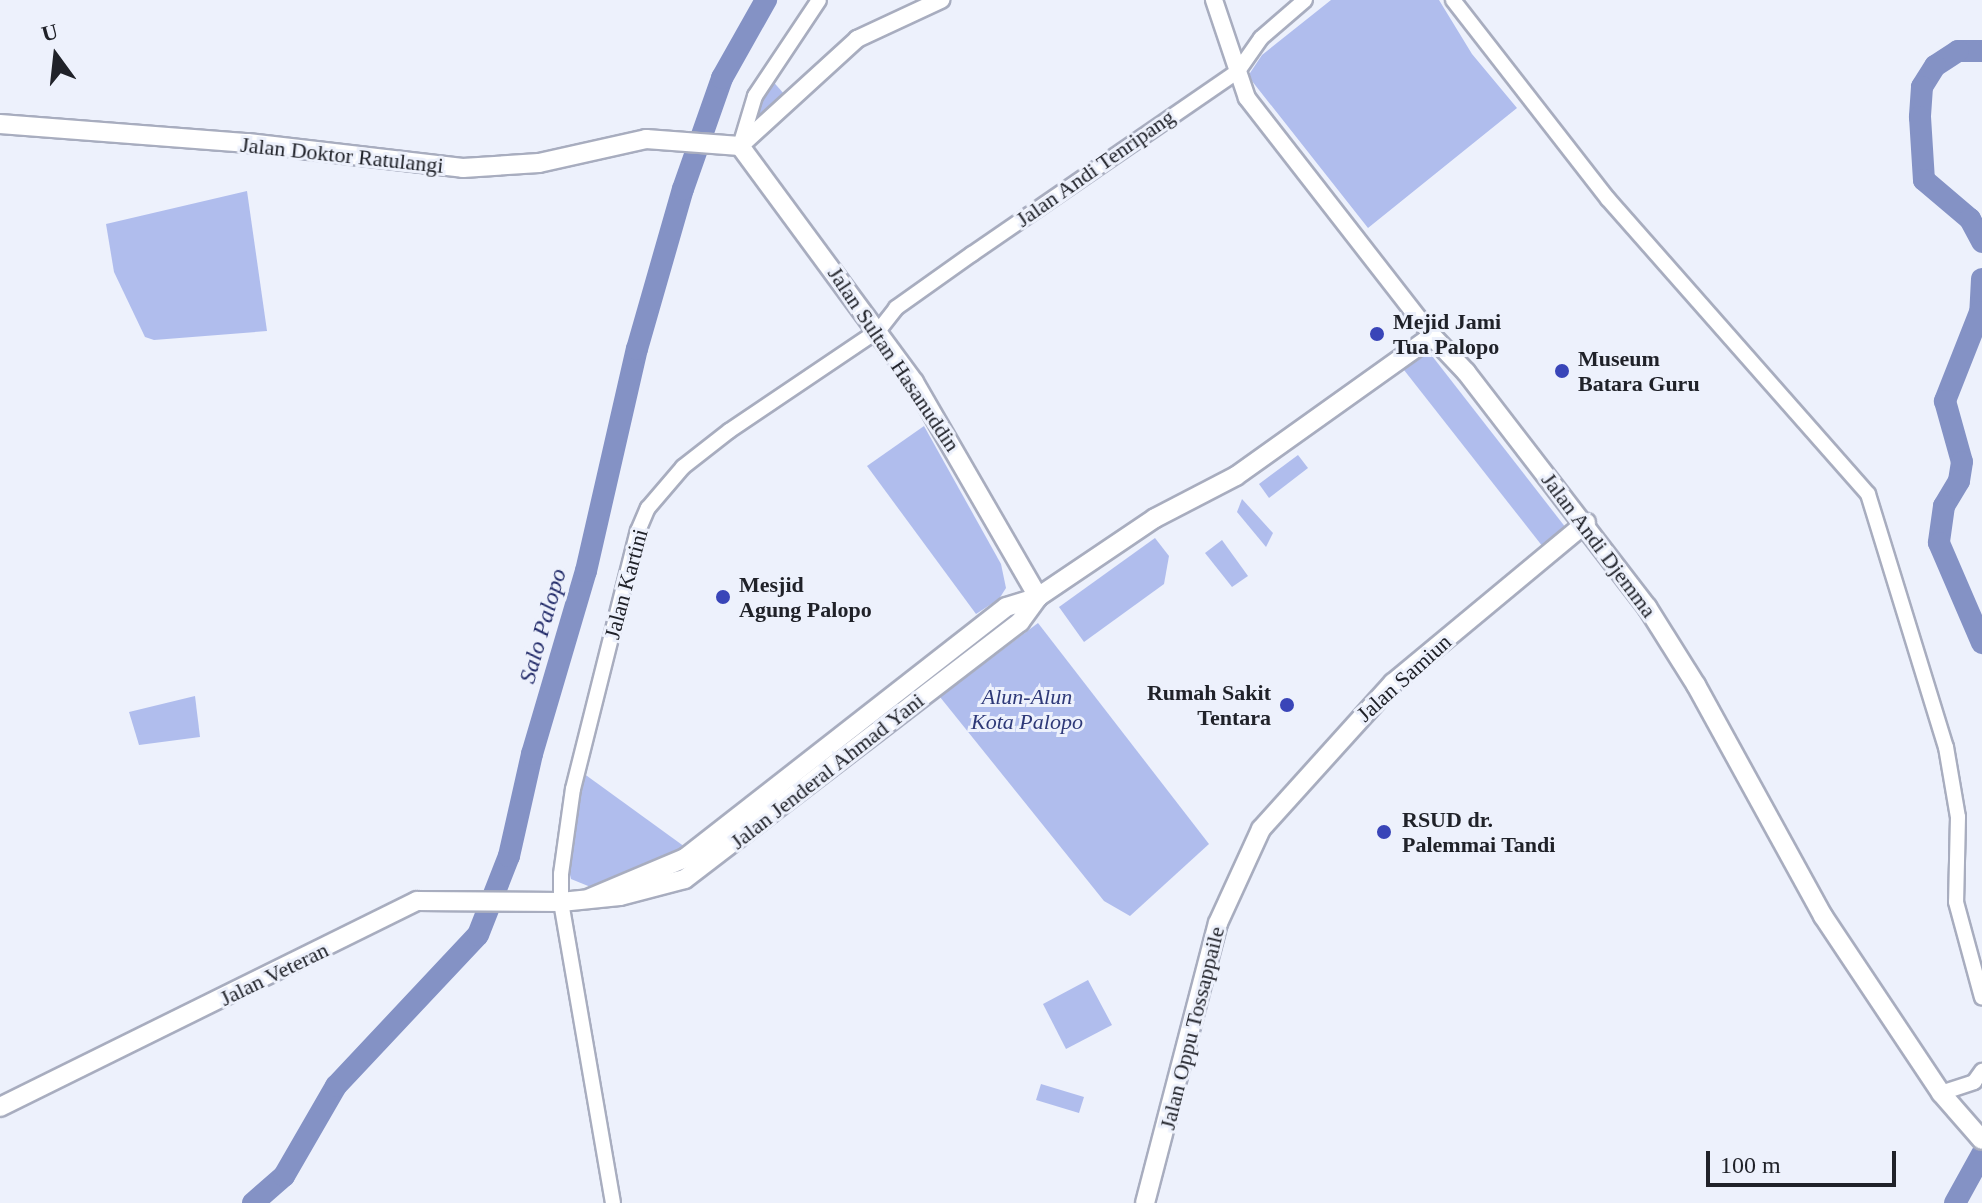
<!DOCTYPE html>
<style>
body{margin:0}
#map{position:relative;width:1982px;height:1203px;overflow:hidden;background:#edf1fc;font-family:"Times New Roman",serif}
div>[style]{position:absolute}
.green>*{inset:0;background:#b0bded}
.river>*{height:22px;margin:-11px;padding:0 11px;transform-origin:11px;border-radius:11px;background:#8492c5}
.roads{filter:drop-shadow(2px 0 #a8adbf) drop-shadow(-2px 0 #a8adbf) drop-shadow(0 2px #a8adbf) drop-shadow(0 -2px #a8adbf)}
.tertiary>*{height:14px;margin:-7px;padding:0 7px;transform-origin:7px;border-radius:7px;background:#fff}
.secondary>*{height:16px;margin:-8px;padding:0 8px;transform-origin:8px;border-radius:8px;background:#fff}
.primary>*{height:18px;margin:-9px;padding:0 9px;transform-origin:9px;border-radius:9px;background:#fff}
.trunk>*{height:18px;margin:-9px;padding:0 9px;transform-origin:9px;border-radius:9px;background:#fff}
.dots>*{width:22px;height:22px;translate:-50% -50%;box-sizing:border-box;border:4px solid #edf1fc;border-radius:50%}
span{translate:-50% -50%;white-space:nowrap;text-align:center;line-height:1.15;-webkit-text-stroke:6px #edf1fc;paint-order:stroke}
.street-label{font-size:22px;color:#202229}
.poi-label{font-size:22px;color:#202229;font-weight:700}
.left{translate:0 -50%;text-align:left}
.right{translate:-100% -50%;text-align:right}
.park-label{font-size:22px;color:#2e3978;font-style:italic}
.water-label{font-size:24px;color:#232c6a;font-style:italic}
.north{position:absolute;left:16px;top:16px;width:80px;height:80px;-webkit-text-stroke:6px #edf1fc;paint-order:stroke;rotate:345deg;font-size:22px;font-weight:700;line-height:32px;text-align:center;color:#202229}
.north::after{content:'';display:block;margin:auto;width:28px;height:36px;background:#202229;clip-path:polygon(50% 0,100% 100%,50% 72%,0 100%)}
.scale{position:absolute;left:1706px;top:1151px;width:190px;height:36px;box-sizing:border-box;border:4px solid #202229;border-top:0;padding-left:10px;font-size:24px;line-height:28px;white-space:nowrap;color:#202229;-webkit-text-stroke:6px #edf1fc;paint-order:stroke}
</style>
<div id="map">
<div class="green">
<div style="clip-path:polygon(1331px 0,1439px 0,1472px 54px,1517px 108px,1368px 228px,1248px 76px,1262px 55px)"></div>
<div style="clip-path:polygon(769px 77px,785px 95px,754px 122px,758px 97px)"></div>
<div style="clip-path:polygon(247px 191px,267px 331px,154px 340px,145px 337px,114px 272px,106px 224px)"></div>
<div style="clip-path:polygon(1429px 352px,1566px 528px,1543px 547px,1404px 370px)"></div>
<div style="clip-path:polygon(924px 426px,1001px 564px,1006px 588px,999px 599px,976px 614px,867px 466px)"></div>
<div style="clip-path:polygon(1298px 455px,1308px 468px,1269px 498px,1259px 484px)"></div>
<div style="clip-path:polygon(1242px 499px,1273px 533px,1266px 547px,1237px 512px)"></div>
<div style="clip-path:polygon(1155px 538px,1169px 556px,1164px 584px,1084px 642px,1059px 607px)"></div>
<div style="clip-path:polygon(1222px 540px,1248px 576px,1232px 587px,1205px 553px)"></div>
<div style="clip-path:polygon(1038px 623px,1209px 844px,1130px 916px,1104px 901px,940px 697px)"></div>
<div style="clip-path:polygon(195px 696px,200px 737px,139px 745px,129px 712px)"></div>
<div style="clip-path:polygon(583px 773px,685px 847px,665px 862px,593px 888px,571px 879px,566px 859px)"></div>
<div style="clip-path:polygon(1088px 980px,1112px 1025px,1066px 1049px,1043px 1004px)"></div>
<div style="clip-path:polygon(1041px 1084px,1084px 1097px,1079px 1113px,1036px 1100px)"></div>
</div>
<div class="river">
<div style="left:1982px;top:51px;width:24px;rotate:180deg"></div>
<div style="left:1958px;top:51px;width:27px;rotate:147deg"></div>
<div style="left:1935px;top:66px;width:25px;rotate:122deg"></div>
<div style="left:1922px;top:87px;width:30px;rotate:94deg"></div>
<div style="left:1920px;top:117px;width:63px;rotate:86.4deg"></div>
<div style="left:1924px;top:180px;width:60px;rotate:40.3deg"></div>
<div style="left:1970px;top:219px;width:26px;rotate:62deg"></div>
<div style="left:1982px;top:279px;width:33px;rotate:93deg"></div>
<div style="left:1980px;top:312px;width:96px;rotate:111.5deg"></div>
<div style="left:1945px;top:401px;width:63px;rotate:74.4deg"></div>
<div style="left:1962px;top:462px;width:19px;rotate:99deg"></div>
<div style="left:1959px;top:481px;width:29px;rotate:121deg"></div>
<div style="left:1944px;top:506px;width:37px;rotate:98deg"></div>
<div style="left:1939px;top:543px;width:109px;rotate:66.7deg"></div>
<div style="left:253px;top:1203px;width:41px;rotate:-41.1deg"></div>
<div style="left:284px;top:1176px;width:104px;rotate:-60deg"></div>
<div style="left:336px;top:1086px;width:207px;rotate:-46.8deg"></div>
<div style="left:478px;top:935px;width:85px;rotate:-68.6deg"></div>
<div style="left:509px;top:856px;width:105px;rotate:-77.3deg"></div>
<div style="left:532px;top:754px;width:191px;rotate:-73.6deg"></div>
<div style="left:586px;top:571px;width:228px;rotate:-77.1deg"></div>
<div style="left:637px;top:349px;width:166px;rotate:-74deg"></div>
<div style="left:683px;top:189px;width:118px;rotate:-70.6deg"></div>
<div style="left:722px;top:78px;width:90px;rotate:-60.6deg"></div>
<div style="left:1955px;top:1203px;width:56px;rotate:-61.1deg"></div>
</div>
<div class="roads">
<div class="tertiary">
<div style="left:1453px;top:0;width:252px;rotate:52.1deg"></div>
<div style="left:1608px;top:199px;width:393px;rotate:48.6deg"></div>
<div style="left:1868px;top:494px;width:265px;rotate:72.9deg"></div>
<div style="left:1946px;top:747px;width:71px;rotate:80.3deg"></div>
<div style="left:1958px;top:817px;width:85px;rotate:91.3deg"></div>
<div style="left:1956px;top:902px;width:99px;rotate:74.8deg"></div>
<div style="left:740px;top:146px;width:52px;rotate:-73.3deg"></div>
<div style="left:755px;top:96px;width:115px;rotate:-56.3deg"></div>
<div style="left:1941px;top:1093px;width:35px;rotate:-18deg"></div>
<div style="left:1974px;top:1082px;width:14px;rotate:-54deg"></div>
<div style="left:613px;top:1203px;width:305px;rotate:-99.8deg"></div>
<div style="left:561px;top:902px;width:28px;rotate:-90deg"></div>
<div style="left:561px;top:874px;width:86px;rotate:-82deg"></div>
<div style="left:573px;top:789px;width:266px;rotate:-75.9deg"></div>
<div style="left:638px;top:531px;width:25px;rotate:-67deg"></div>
<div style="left:648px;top:508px;width:54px;rotate:-49.5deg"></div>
<div style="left:683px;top:467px;width:58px;rotate:-38deg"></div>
<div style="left:729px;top:431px;width:181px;rotate:-34deg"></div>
<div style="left:879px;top:330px;width:28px;rotate:-52deg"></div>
<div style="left:896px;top:308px;width:93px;rotate:-35.4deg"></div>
<div style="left:972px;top:254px;width:323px;rotate:-34.5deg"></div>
<div style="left:1238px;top:71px;width:40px;rotate:-55.1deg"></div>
<div style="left:1261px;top:38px;width:58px;rotate:-40.8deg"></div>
</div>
<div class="secondary">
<div style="left:1214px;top:0;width:103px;rotate:71.4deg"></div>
<div style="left:1247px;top:98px;width:301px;rotate:52.1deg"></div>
<div style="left:740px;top:146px;width:159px;rotate:-42.4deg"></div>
<div style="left:857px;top:39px;width:93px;rotate:-24.9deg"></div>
</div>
<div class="primary">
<div style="left:1145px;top:1203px;width:289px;rotate:-75.4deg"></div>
<div style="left:1218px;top:923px;width:103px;rotate:-65.4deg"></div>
<div style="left:1261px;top:829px;width:197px;rotate:-47.9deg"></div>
<div style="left:1393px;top:683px;width:251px;rotate:-39.7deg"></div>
</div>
<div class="trunk">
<div style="left:0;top:124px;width:249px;rotate:4.4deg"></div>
<div style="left:248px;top:143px;width:216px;rotate:6.6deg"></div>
<div style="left:463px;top:168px;width:76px;rotate:-3.8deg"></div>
<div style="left:539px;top:163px;width:110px;rotate:-12.6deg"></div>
<div style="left:646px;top:139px;width:94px;rotate:4.3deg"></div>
<div style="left:740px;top:146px;width:293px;rotate:53.6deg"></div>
<div style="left:914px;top:382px;width:248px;rotate:60deg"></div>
<div style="left:590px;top:898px;width:103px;rotate:-22.8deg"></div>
<div style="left:685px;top:858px;width:407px;rotate:-38deg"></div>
<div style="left:1006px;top:607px;width:34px;rotate:-17deg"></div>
<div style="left:1038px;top:597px;width:141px;rotate:-34deg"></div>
<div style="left:1155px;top:518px;width:91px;rotate:-27.4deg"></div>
<div style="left:1236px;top:476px;width:241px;rotate:-35.5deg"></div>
<div style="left:1432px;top:336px;width:50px;rotate:46.6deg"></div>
<div style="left:1466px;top:372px;width:297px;rotate:52.4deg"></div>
<div style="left:1647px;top:607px;width:92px;rotate:57.9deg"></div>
<div style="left:1696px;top:685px;width:264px;rotate:61.2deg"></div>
<div style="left:1823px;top:916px;width:213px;rotate:56.3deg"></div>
<div style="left:1941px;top:1093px;width:62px;rotate:48.9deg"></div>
<div style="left:0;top:1107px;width:465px;rotate:-26.3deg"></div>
<div style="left:417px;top:901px;width:144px;rotate:0.4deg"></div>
<div style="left:561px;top:902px;width:59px;rotate:-5.8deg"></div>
<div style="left:620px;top:896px;width:67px;rotate:-14.7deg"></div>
<div style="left:685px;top:879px;width:422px;rotate:-37.5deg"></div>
<div style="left:1020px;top:622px;width:31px;rotate:-54deg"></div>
</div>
</div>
<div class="dots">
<div style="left:1377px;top:334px;background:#3945b8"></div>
<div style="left:1562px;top:371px;background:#3945b8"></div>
<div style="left:723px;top:597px;background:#3945b8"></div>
<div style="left:1287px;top:705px;background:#3945b8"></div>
<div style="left:1384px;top:832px;background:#3945b8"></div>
</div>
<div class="street-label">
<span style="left:342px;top:155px;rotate:6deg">Jalan Doktor Ratulangi</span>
<span style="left:1095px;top:168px;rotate:-35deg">Jalan Andi Tenripang</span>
<span style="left:894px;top:359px;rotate:56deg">Jalan Sultan Hasanuddin</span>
<span style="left:1599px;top:545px;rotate:53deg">Jalan Andi Djemma</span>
<span style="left:626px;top:584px;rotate:-75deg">Jalan Kartini</span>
<span style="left:1404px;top:678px;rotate:-42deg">Jalan Samiun</span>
<span style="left:827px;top:771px;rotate:-38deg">Jalan Jenderal Ahmad Yani</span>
<span style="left:274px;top:974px;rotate:-26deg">Jalan Veteran</span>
<span style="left:1192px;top:1028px;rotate:-76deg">Jalan Oppu Tossappaile</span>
</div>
<div class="poi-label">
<span class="left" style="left:1393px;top:334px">Mejid Jami<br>Tua Palopo</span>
<span class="left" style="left:1578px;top:371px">Museum<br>Batara Guru</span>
<span class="left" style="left:739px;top:597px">Mesjid<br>Agung Palopo</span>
<span class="right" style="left:1271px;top:705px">Rumah Sakit<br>Tentara</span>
<span class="left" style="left:1402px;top:832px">RSUD dr.<br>Palemmai Tandi</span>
</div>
<div class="park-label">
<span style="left:1027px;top:709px">Alun-Alun<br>Kota Palopo</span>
</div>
<div class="water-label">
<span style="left:543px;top:626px;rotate:-74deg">Salo Palopo</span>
</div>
<div class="north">U</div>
<div class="scale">100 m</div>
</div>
